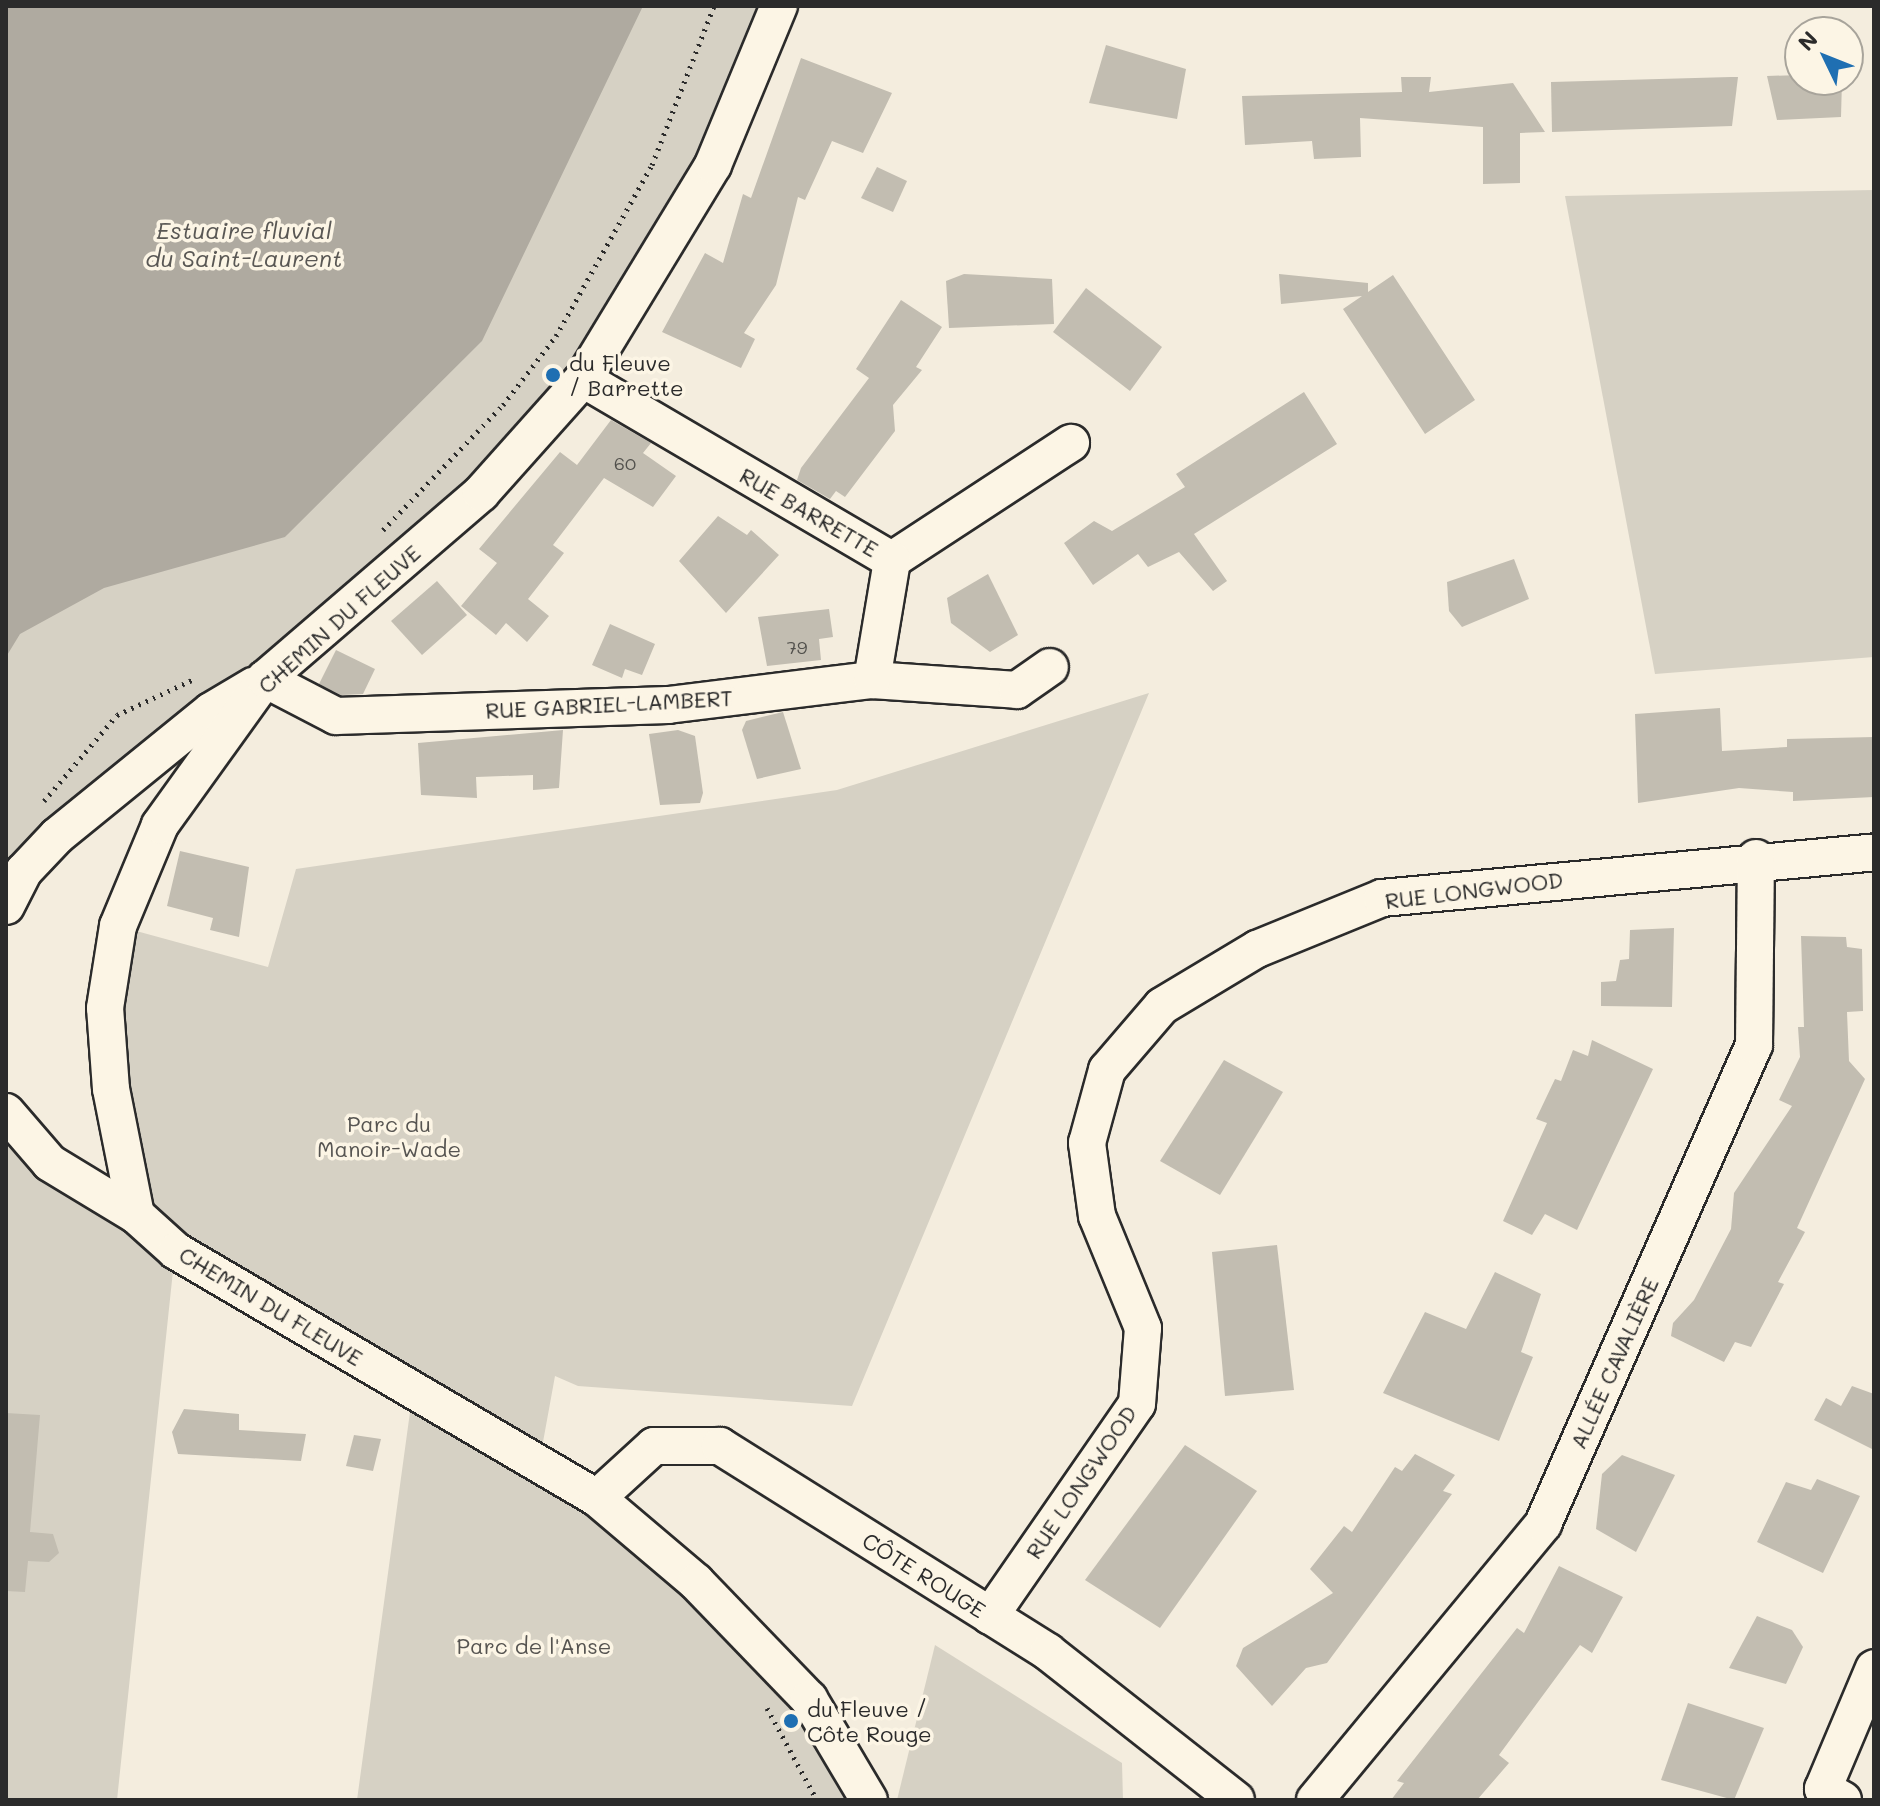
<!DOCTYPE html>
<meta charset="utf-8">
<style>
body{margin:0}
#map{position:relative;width:1880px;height:1806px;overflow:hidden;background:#f4edde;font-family:Mali,sans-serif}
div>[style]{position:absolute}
.green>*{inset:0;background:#d6d1c4}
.water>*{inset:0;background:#afaaa0}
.building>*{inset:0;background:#c2bdb1}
.path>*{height:5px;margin-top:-2.5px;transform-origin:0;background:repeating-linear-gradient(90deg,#2b2b2b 0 2px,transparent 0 8px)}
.roads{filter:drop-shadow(2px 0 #2b2b2b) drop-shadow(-2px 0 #2b2b2b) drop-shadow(0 2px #2b2b2b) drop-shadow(0 -2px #2b2b2b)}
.minor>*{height:36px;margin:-18px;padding:0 18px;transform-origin:18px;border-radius:18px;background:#fcf5e5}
.dots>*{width:22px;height:22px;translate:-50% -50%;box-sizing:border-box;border:4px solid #fcf5e5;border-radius:50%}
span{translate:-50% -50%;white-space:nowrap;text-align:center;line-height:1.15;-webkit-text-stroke:7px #fcf5e5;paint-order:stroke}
.number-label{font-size:18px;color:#51504c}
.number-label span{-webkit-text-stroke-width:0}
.poi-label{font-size:22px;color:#2b2b2b}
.left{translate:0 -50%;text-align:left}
.street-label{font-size:22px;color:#2b2b2b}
.park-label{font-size:22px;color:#565451}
.water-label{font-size:24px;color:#595754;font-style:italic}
.frame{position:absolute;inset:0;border:8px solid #2b2b2b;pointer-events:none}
.north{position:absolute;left:1784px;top:16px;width:80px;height:80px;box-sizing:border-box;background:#fcf5e5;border:2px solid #a8a49b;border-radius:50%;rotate:313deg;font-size:22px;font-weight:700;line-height:32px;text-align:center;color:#2b2b2b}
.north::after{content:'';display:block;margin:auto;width:28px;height:36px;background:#1f6fb2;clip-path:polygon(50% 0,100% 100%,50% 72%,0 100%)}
</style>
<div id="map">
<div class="green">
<div style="clip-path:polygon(6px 6px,779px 6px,583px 379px,6px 906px)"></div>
<div style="clip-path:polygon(1874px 190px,1874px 657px,1655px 674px,1565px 196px)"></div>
<div style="clip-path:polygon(1149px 693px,852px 1406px,578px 1386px,555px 1376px,539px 1464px,696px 1582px,868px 1800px,357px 1800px,413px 1390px,175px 1252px,117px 1800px,6px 1800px,6px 1112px,135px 1215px,111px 1089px,118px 926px,268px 967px,296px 869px,837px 790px)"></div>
<div style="clip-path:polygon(935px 1645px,1122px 1763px,1123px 1800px,897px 1800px)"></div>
</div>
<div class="water">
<div style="clip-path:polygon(6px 6px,643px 6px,482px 341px,285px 537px,104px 588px,20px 634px,6px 657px)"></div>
</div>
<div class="building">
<div style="clip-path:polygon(1106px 45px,1186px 69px,1177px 119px,1089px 103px)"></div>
<div style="clip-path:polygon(801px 58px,892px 93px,863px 153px,832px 141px,805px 200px,798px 197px,776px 285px,744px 333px,755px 339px,741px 368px,662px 332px,705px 253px,723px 263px,743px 194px,751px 198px)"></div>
<div style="clip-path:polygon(1800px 75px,1842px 80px,1841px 117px,1777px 120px,1767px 76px)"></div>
<div style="clip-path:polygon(1401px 77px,1431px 77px,1429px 92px,1513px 83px,1545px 132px,1520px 133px,1520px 183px,1483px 184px,1483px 127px,1360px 118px,1361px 157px,1314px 159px,1312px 141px,1245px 145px,1242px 96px,1402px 92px)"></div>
<div style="clip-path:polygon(1731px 77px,1738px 77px,1732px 126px,1552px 132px,1551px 82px)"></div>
<div style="clip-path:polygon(877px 167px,907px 181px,893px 212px,861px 198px)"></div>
<div style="clip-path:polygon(964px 274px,1052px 279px,1054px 324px,949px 328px,946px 281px)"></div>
<div style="clip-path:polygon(1279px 274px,1368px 283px,1368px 292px,1393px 275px,1475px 400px,1425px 434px,1343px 309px,1362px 296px,1281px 304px)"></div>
<div style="clip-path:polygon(1086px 288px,1162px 347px,1130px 391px,1053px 332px)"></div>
<div style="clip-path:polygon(901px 300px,942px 327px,916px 367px,922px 370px,893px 405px,895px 431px,845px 497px,836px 491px,830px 499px,797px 480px,801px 468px,869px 378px,856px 369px)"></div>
<div style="clip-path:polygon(1304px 392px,1337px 444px,1194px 534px,1227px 581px,1213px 591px,1179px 552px,1148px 567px,1138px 554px,1093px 585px,1064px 543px,1094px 521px,1112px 531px,1185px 487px,1176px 474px)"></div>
<div style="clip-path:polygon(611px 420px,651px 443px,643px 453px,676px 476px,653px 507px,604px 478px,553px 545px,564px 553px,528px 599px,549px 616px,527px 642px,506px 623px,496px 635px,461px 606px,497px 563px,479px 549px,560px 452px,577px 465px)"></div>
<div style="clip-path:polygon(718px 516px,747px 535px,751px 530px,779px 555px,726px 613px,679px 561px)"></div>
<div style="clip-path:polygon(1514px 559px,1529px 599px,1462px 627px,1449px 611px,1447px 582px)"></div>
<div style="clip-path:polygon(988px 574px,1018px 635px,990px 652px,951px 623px,947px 598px)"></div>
<div style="clip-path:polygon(437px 581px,467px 615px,422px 655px,391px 621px)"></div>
<div style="clip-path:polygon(829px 609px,833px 637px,819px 639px,821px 660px,767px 666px,758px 617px)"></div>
<div style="clip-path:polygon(610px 624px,655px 644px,642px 675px,625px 669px,622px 678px,592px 665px)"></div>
<div style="clip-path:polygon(336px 650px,375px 669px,363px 694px,341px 695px,319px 684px)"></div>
<div style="clip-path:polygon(1720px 708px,1722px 751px,1787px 747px,1787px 739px,1874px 737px,1874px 797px,1793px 801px,1793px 792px,1739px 788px,1638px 803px,1635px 714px)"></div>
<div style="clip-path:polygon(783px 712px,801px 769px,757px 779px,742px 730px,746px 721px)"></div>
<div style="clip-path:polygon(563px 730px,559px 788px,533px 790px,533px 775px,476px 777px,477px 798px,421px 795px,418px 743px)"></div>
<div style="clip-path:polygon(678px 730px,695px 736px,703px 793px,700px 803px,660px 805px,649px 734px)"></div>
<div style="clip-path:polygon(180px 851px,249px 867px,239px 937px,210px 930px,213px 918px,167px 906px)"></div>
<div style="clip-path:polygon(1674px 928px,1672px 1007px,1601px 1006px,1601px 982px,1616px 981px,1620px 960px,1629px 959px,1630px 930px)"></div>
<div style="clip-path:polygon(1801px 936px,1846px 937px,1847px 947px,1862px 949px,1863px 1011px,1847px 1012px,1849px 1061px,1865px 1079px,1797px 1228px,1805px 1232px,1778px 1282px,1784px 1284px,1751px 1347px,1735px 1342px,1724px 1362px,1671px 1336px,1673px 1323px,1694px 1300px,1731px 1229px,1734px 1193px,1792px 1106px,1779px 1100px,1800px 1057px,1798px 1027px,1804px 1027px)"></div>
<div style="clip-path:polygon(1592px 1040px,1653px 1069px,1577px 1230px,1545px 1214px,1532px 1235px,1503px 1221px,1547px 1123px,1536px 1119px,1555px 1079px,1561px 1081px,1573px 1050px,1588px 1056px)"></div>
<div style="clip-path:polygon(1224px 1060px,1283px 1092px,1220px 1195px,1160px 1161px)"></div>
<div style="clip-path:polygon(1277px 1245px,1294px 1390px,1225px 1396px,1212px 1252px)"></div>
<div style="clip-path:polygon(1495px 1272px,1541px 1294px,1521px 1352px,1533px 1357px,1499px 1441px,1383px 1393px,1425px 1312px,1466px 1329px)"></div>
<div style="clip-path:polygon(1852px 1386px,1874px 1394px,1874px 1450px,1814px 1420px,1826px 1398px,1841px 1406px)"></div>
<div style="clip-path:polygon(184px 1409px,239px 1414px,239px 1430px,306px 1434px,301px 1461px,178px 1454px,172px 1432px)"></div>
<div style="clip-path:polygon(6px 1413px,40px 1415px,30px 1532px,53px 1534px,59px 1553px,49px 1562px,28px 1561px,25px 1592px,6px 1591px)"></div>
<div style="clip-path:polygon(354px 1435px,381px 1439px,373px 1471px,346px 1466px)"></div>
<div style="clip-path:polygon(1185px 1445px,1257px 1491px,1160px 1628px,1085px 1580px)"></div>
<div style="clip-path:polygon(1415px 1454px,1455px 1475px,1443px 1491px,1452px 1494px,1327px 1663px,1306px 1668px,1272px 1706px,1236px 1666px,1243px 1648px,1333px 1593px,1310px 1569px,1344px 1526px,1352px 1532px,1395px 1467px,1402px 1471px)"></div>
<div style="clip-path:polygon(1622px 1455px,1675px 1475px,1636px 1552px,1596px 1529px,1602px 1474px)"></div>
<div style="clip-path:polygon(1817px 1479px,1860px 1496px,1823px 1573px,1757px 1542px,1786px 1482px,1811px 1490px)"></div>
<div style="clip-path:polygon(1559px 1566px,1623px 1597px,1592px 1653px,1580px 1645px,1499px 1755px,1509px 1763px,1477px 1800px,1391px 1800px,1404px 1783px,1397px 1781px,1517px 1628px,1524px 1633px)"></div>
<div style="clip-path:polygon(1757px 1616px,1792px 1630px,1803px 1647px,1786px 1684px,1729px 1668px)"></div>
<div style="clip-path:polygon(1688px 1703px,1764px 1728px,1734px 1800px,1661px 1780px)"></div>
</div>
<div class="path">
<div style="left:383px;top:530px;width:173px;rotate:-46.2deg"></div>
<div style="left:503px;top:405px;width:87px;rotate:-52.5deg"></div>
<div style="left:556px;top:336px;width:196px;rotate:-60.7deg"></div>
<div style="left:652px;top:165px;width:171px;rotate:-68.7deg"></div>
<div style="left:44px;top:801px;width:113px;rotate:-49.7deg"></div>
<div style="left:117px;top:715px;width:85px;rotate:-25.1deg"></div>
<div style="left:767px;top:1708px;width:105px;rotate:61.5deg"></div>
</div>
<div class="roads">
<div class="minor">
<div style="left:583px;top:379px;width:358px;rotate:30.4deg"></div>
<div style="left:892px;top:560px;width:214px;rotate:-33.2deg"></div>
<div style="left:265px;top:679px;width:80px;rotate:27.5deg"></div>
<div style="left:336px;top:716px;width:332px;rotate:-1.9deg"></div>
<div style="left:668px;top:705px;width:206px;rotate:-7deg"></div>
<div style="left:872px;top:680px;width:145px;rotate:3.9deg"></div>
<div style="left:1017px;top:690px;width:40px;rotate:-34.9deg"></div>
<div style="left:872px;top:680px;width:122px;rotate:-80.5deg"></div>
<div style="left:6px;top:906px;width:39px;rotate:-63deg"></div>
<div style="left:24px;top:871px;width:48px;rotate:-46.7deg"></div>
<div style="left:57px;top:836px;width:198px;rotate:-39.1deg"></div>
<div style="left:211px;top:711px;width:49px;rotate:-30.8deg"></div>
<div style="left:6px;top:1112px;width:67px;rotate:49.2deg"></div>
<div style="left:50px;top:1163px;width:100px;rotate:31.2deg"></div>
<div style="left:136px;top:1215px;width:54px;rotate:42deg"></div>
<div style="left:176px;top:1251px;width:488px;rotate:30.4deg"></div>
<div style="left:597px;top:1498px;width:130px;rotate:40.3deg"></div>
<div style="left:696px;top:1582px;width:163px;rotate:46deg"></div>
<div style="left:809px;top:1699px;width:117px;rotate:59.3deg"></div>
<div style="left:136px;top:1215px;width:128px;rotate:-101.2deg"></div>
<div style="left:111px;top:1089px;width:81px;rotate:-94.2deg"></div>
<div style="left:105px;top:1008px;width:83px;rotate:-81deg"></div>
<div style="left:118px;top:926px;width:109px;rotate:-67.4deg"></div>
<div style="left:160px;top:825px;width:180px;rotate:-54.3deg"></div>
<div style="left:265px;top:679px;width:285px;rotate:-40.7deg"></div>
<div style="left:481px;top:493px;width:153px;rotate:-48.2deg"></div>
<div style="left:583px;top:379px;width:250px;rotate:-58.7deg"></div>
<div style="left:713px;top:165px;width:172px;rotate:-67.5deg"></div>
<div style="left:597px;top:1498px;width:77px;rotate:-42.4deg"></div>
<div style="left:654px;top:1446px;width:66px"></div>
<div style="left:720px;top:1446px;width:387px;rotate:32.1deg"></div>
<div style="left:1048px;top:1652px;width:239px;rotate:38.2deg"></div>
<div style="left:990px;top:1616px;width:258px;rotate:-55.3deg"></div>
<div style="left:1137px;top:1404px;width:76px;rotate:-85.5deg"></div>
<div style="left:1143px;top:1328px;width:121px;rotate:-112.3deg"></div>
<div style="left:1097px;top:1216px;width:74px;rotate:-97.8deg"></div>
<div style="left:1087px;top:1143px;width:76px;rotate:-74.7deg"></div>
<div style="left:1107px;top:1070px;width:84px;rotate:-49.3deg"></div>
<div style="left:1162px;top:1006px;width:111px;rotate:-31deg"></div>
<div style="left:1257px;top:949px;width:135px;rotate:-22.2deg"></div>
<div style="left:1382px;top:898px;width:494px;rotate:-5.3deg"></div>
<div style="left:1315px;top:1800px;width:358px;rotate:-50.4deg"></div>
<div style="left:1543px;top:1524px;width:523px;rotate:-66.23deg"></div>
<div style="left:1754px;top:1045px;width:187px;rotate:-89.4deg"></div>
<div style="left:1843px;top:1800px;width:23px;rotate:-151deg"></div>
<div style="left:1823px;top:1789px;width:131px;rotate:-67.1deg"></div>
</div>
</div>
<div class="dots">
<div style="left:553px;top:375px;background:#1f6fb2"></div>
<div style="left:791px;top:1721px;background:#1f6fb2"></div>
</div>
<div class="number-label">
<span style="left:625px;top:463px">60</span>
<span style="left:797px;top:647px">79</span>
</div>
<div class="poi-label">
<span class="left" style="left:569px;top:375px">du Fleuve<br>/ Barrette</span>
<span class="left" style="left:807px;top:1721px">du Fleuve /<br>Côte Rouge</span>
</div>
<div class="street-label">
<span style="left:809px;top:512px;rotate:30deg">RUE BARRETTE</span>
<span style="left:339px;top:619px;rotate:-42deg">CHEMIN DU FLEUVE</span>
<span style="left:609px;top:704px;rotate:-3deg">RUE GABRIEL-LAMBERT</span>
<span style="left:1474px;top:890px;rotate:-7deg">RUE LONGWOOD</span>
<span style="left:271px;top:1306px;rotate:31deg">CHEMIN DU FLEUVE</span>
<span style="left:1614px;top:1363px;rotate:-66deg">ALLÉE CAVALIÈRE</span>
<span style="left:1081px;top:1482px;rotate:-56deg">RUE LONGWOOD</span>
<span style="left:924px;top:1575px;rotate:32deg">CÔTE ROUGE</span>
</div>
<div class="park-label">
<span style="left:389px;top:1136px">Parc du<br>Manoir-Wade</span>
<span style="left:534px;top:1646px">Parc de l'Anse</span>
</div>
<div class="water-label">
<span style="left:244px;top:244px">Estuaire fluvial<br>du Saint-Laurent</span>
</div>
<div class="frame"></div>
<div class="north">N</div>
</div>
